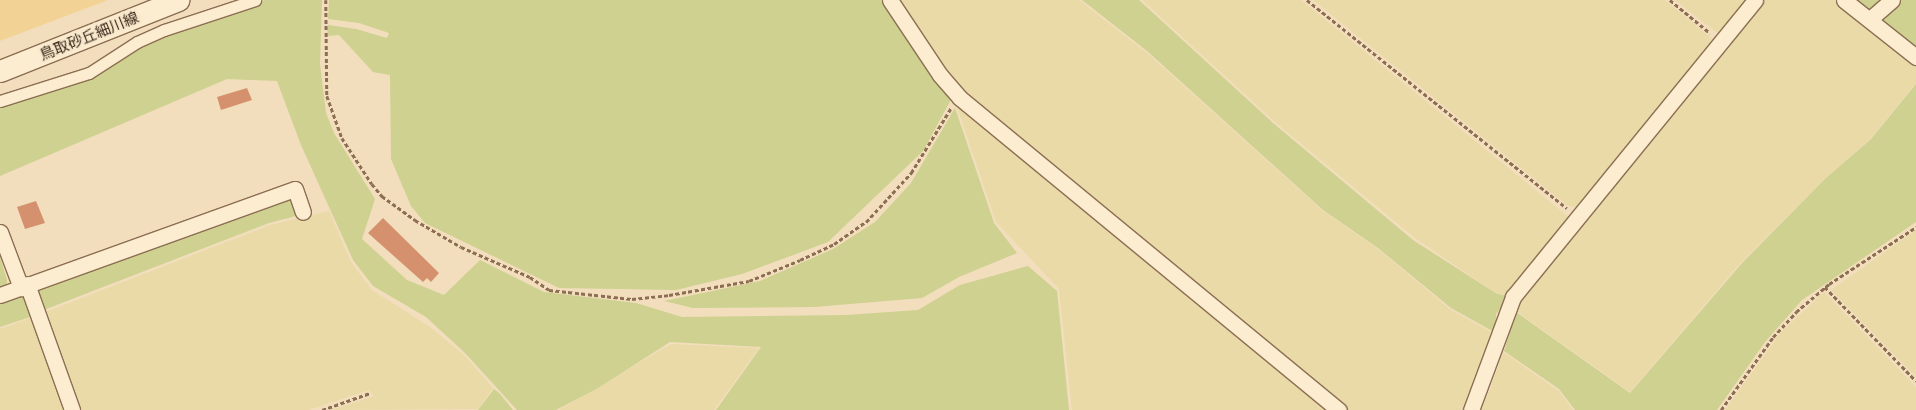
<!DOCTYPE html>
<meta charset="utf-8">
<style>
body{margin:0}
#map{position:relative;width:1916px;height:410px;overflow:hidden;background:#f2debc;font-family:"IBM Plex Serif","Noto Sans JP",serif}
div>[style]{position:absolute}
.farmland>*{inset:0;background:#e9daa8}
.green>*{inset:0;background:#ced18f}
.sand>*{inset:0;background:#f2d395}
.building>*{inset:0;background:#d5916d}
.path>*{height:2.5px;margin-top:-1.25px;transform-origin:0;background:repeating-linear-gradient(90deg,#8c6e53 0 4px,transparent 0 6.5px)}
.roads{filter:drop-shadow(1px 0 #8c6e53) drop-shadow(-1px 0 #8c6e53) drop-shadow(0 1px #8c6e53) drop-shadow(0 -1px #8c6e53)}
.pedestrian>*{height:11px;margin:-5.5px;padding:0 5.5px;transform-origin:5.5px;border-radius:5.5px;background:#fcecd0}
.minor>*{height:15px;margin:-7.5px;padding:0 7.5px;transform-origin:7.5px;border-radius:7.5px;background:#fcecd0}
.secondary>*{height:21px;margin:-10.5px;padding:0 10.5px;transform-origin:10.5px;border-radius:10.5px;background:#fcecd0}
span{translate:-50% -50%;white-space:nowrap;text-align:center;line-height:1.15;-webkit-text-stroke:5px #f9e9cc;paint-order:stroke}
.street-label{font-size:15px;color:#39271a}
</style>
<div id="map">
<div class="farmland">
<div style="clip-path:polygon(894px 0,1079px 0,1147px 53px,1323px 211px,1378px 249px,1451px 310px,1495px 334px,1468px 401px,1461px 410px,1346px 410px,959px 90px)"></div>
<div style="clip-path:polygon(1142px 0,1301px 0,1570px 218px,1510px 295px,1497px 294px,1415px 238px,1275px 122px)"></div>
<div style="clip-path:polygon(1313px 0,1665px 0,1711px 38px,1712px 45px,1579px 207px,1575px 207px,1568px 206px)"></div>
<div style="clip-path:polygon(1675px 0,1750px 0,1721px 32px,1716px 32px)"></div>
<div style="clip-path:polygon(1758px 0,1837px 0,1916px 62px,1916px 83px,1871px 138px,1825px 179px,1742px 261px,1630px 392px,1516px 311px,1514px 305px)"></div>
<div style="clip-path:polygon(961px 106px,1332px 410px,1072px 410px,1059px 289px,996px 222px,957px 107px)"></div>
<div style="clip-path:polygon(329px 211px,351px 262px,372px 290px,430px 327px,465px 356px,493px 388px,478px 409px,332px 410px,374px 396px,369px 390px,309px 410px,76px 410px,43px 313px,270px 225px)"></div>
<div style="clip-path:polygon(1916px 230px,1916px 377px,1831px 290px)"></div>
<div style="clip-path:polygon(1824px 292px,1916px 387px,1916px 410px,1725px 410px,1781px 332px)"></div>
<div style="clip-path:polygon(33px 317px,66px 410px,0 410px,0 329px)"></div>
<div style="clip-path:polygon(671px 344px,759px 348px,714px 410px,559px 410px)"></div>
<div style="clip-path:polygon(1503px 352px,1559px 391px,1573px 410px,1478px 410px,1488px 395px)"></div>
</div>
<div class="green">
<div style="clip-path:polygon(265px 0,322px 0,320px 64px,326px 113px,334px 133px,375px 199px,362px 239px,407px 280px,444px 295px,480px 260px,544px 292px,636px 303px,682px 317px,846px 315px,918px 310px,960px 285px,1028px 266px,1057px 291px,1069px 410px,716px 410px,761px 347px,670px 342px,598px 388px,556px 410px,517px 410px,465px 353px,426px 317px,373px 286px,353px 260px,301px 145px,277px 81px,227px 79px,0 176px,0 104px,39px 91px,136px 46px)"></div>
<div style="clip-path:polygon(329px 0,886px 0,953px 96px,923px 151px,828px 242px,742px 274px,676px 290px,559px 288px,425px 223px,411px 206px,391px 159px,390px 75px,373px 72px,339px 35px,327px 36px,328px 25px,356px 29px,387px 38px,389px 33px,359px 23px,328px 19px)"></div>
<div style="clip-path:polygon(1082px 0,1139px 0,1273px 123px,1413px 240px,1497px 294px,1510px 296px,1496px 314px,1496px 333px,1451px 308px,1378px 248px,1323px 210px,1147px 51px)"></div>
<div style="clip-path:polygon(1849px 0,1885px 0,1871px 10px)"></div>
<div style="clip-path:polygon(1898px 0,1916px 0,1916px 52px,1883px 26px,1883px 15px)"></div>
<div style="clip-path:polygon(1916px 84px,1916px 222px,1802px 300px,1765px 342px,1717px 410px,1575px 410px,1559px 389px,1504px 351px,1516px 312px,1630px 393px,1743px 262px,1825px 179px,1871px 139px)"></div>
<div style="clip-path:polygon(955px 108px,994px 223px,1017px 253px,959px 277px,922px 298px,814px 307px,693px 308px,664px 301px,760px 281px,833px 249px,875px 222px,911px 183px)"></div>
<div style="clip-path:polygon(290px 197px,296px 216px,269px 223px,41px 311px,33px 286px)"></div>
<div style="clip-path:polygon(0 257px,7px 280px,7px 287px,0 292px)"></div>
<div style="clip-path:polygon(24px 295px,33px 316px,0 327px,0 299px)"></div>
<div style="clip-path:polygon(494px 389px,500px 394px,513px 410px,478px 410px)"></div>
</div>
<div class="sand">
<div style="clip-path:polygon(0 0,108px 0,0 41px)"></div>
</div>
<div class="building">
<div style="clip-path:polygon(247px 88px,252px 100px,221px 110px,217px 97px)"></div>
<div style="clip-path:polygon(36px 201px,45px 223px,25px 229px,17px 207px)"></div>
<div style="clip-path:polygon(383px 218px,439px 273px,431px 282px,427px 278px,423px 282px,368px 233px)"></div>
</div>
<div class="path">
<div style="left:326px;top:0;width:96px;rotate:89.4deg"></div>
<div style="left:327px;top:96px;width:45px;rotate:70.3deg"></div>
<div style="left:342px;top:138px;width:55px;rotate:56.9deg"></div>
<div style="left:372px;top:184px;width:16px;rotate:50deg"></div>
<div style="left:382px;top:196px;width:41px;rotate:36deg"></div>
<div style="left:415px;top:220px;width:53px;rotate:30.4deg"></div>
<div style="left:461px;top:247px;width:75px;rotate:23.5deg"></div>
<div style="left:530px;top:277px;width:23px;rotate:34deg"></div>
<div style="left:549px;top:290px;width:83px;rotate:6.2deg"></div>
<div style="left:632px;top:299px;width:37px;rotate:-6deg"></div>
<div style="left:669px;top:295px;width:81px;rotate:-9.9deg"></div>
<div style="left:749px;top:281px;width:55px;rotate:-22.4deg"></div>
<div style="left:800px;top:260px;width:38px;rotate:-25deg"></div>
<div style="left:834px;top:244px;width:39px;rotate:-35deg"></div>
<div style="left:866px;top:222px;width:67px;rotate:-47.4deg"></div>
<div style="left:911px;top:173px;width:76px;rotate:-58.4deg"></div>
<div style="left:1307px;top:0;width:333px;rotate:38.7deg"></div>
<div style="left:1670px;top:0;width:52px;rotate:39.5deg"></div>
<div style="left:1825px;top:287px;width:131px;rotate:45.9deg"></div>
<div style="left:322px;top:410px;width:51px;rotate:-19.5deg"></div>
<div style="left:1721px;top:410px;width:90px;rotate:-54.5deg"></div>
<div style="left:1773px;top:337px;width:34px;rotate:-47deg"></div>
<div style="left:1796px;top:312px;width:43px;rotate:-40.3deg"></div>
<div style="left:1829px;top:284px;width:104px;rotate:-33.2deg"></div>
</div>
<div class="roads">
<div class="pedestrian">
<div style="left:0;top:101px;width:93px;rotate:-17.5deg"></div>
<div style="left:89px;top:73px;width:57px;rotate:-32.9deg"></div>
<div style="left:137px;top:42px;width:30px;rotate:-24deg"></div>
<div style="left:164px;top:30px;width:96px;rotate:-18.2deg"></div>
</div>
<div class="minor">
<div style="left:890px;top:0;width:90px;rotate:56.3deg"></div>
<div style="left:940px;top:75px;width:30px;rotate:49deg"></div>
<div style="left:960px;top:98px;width:491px;rotate:39.5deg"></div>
<div style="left:1844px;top:0;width:92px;rotate:38.4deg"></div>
<div style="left:1870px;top:19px;width:29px;rotate:-41deg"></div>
<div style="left:0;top:232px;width:60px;rotate:69.4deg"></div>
<div style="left:27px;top:284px;width:134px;rotate:70.3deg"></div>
<div style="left:0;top:295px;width:313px;rotate:-19.8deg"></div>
<div style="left:295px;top:189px;width:24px;rotate:71deg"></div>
<div style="left:1471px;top:410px;width:121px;rotate:-69.6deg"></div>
<div style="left:1513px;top:297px;width:383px;rotate:-50.8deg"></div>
</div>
<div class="secondary">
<div style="left:0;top:71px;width:192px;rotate:-21.7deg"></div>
</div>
</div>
<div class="street-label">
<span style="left:89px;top:36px;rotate:-22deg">鳥取砂丘細川線</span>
</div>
</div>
